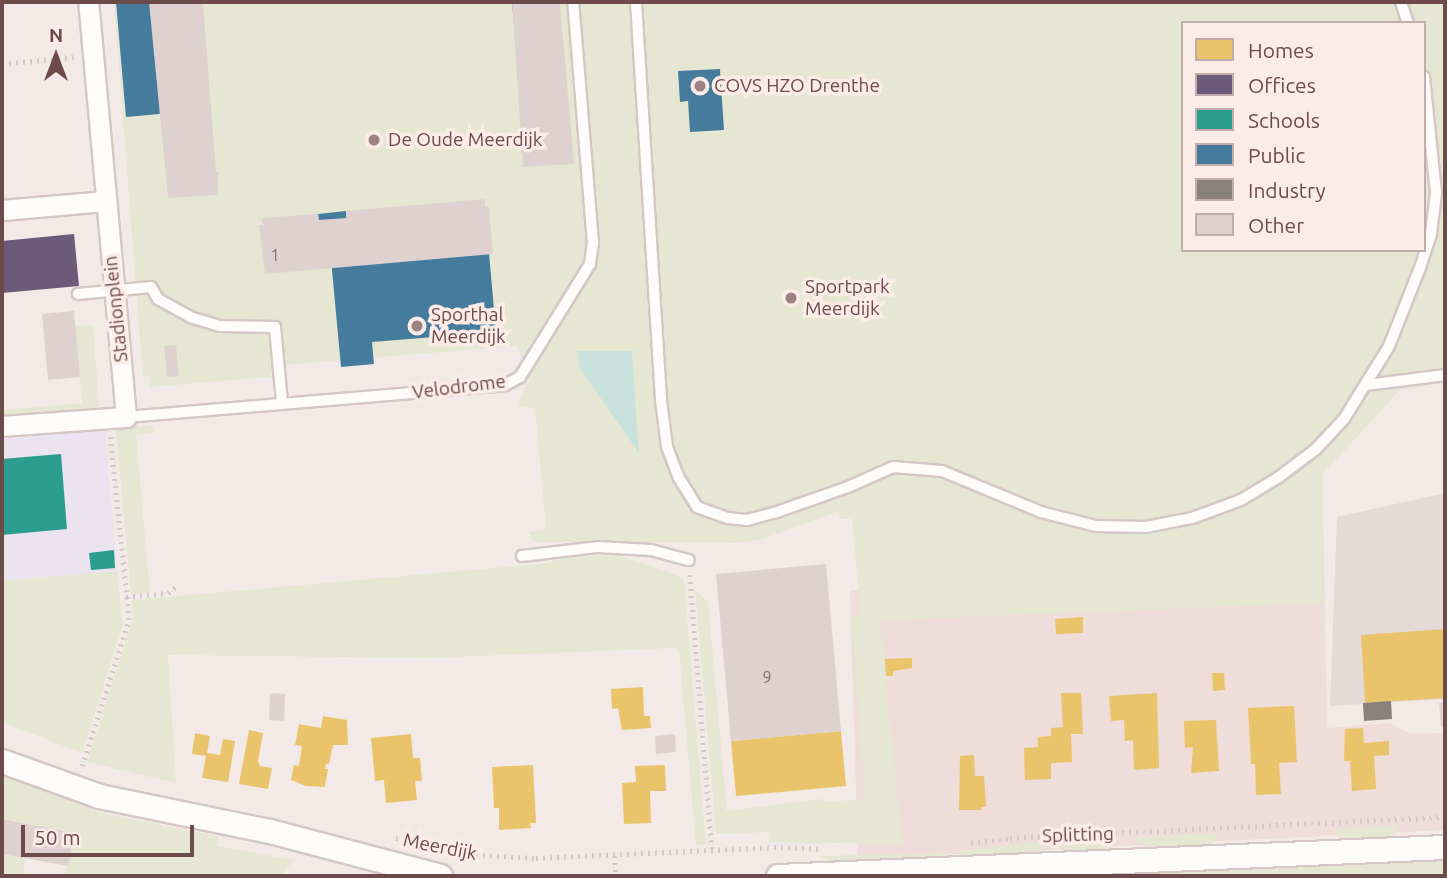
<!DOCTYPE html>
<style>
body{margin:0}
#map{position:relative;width:1447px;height:878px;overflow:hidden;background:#f3eae7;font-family:Ubuntu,sans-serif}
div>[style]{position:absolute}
.residential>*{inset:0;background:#eeddd8}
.industrial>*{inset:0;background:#e5dad8}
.education>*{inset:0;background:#ebe3ef}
.green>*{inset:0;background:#e6e7d3}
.water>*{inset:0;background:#cae2dc}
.homes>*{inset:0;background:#e9c46a}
.offices>*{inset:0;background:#6d597a}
.schools>*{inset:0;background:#2a9d8f}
.public>*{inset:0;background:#457b9d}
.industry>*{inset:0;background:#8a817c}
.building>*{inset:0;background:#dfd1d0}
.path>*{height:4.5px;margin-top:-2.25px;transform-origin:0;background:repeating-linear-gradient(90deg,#d3c8c6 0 2px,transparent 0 7px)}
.roads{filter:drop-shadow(2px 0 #d4c7c6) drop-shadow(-2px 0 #d4c7c6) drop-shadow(0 2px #d4c7c6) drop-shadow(0 -2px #d4c7c6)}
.service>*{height:10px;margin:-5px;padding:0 5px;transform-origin:5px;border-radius:5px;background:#fdfcfb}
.minor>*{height:19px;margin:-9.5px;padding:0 9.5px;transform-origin:9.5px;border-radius:9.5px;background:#fdfcfb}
.tertiary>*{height:23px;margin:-11.5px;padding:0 11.5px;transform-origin:11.5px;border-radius:11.5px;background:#fdfcfb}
.dots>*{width:19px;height:19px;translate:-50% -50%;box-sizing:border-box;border:4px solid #fcece7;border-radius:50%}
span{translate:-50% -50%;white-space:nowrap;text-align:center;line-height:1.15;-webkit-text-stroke:7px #fcece7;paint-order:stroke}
.number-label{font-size:16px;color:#8b6f6e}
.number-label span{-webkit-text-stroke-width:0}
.poi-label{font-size:19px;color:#6d4b4b}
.left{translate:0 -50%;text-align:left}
.street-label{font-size:19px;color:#6d4b4b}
.frame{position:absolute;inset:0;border:4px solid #6d4b4b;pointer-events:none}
.legend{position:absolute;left:1181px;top:21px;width:245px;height:231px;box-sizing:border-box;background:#fcece7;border:2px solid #c3aca9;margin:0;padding:9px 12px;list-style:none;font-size:21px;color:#6d4b4b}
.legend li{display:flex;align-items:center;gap:14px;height:35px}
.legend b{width:35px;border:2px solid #c3aca9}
.north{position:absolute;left:21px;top:21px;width:70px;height:70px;-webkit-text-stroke:5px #fcece7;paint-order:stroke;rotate:0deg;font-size:19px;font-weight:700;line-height:28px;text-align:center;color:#6d4b4b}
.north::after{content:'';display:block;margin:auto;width:24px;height:32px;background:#6d4b4b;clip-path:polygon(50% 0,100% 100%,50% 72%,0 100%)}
.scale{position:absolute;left:21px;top:825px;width:173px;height:32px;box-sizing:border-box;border:4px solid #6d4b4b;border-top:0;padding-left:9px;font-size:21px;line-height:24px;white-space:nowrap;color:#6d4b4b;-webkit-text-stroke:5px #fcece7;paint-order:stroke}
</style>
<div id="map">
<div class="residential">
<div style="clip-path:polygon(1322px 454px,1327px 728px,1389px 723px,1411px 734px,1445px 733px,1445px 830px,858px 859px,850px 590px,1058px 591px)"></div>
</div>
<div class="industrial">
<div style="clip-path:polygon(1445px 493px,1445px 699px,1330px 706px,1337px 517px)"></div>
</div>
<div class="education">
<div style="clip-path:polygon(105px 430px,117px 571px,2px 581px,2px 439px)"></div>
</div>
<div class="green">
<div style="clip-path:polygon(evenodd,114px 2px,1445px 2px,1445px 383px,1400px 390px,1323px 474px,1323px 603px,880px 620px,902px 844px,770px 842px,768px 832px,716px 834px,695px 590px,708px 602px,727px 811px,821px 799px,826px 802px,862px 799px,865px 793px,851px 619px,860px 611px,852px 519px,840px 519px,839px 511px,763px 539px,738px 543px,533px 542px,529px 532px,546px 529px,535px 408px,517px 407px,531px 375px,516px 346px,271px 366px,271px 377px,150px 387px,149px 376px,143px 377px,114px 2px,1183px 23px,1424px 23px,1424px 250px,1183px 250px,1183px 23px)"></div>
<div style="clip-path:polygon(93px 325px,99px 406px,85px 410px,2px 418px,2px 410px,82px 403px,75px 326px)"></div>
<div style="clip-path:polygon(149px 425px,153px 426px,154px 433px,136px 435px,150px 593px,131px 594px,116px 428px)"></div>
<div style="clip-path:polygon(617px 555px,670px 572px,684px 580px,706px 844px,696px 845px,679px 651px,674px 648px,430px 658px,168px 655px,176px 783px,87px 762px,133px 618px,131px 600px,539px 564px,576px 556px)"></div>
<div style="clip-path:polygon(117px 571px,123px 625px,82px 753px,2px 722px,2px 581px)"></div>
<div style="clip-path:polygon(2px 774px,92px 805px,91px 811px,218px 836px,218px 846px,294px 860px,280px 876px,65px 876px,74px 833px,2px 819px)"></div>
<div style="clip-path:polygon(1399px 826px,1390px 838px,1340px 841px,1335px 829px)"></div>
<div style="clip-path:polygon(1217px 833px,1212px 846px,1147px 849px,1134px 838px)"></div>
<div style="clip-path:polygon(1120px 839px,1109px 851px,1076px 853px,1066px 851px,1059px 841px)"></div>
<div style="clip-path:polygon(1046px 841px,1043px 854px,962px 859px,958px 851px)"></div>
<div style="clip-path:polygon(945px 853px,942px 858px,824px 864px,828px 859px,817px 856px)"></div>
<div style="clip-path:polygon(2px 854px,26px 859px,22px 876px,2px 876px)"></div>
<div style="clip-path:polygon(1445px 857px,1445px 876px,1020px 876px)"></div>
</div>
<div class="water">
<div style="clip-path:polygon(578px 351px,632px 351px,639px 453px,579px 367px)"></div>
</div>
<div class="homes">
<div style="clip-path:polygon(1083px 617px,1083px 633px,1056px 634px,1055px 619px)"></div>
<div style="clip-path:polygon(1445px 629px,1445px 698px,1365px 703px,1361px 635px)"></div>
<div style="clip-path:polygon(912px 658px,912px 668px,893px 671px,893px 676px,886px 676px,885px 659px)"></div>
<div style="clip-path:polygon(1212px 673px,1224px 673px,1225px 690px,1213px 691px)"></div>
<div style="clip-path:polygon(643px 687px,644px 716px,650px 716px,651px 728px,622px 730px,618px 708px,612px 709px,611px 689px)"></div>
<div style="clip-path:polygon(1061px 693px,1081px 693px,1083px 734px,1071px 734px,1072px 762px,1051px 763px,1051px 779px,1025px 780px,1024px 748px,1038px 747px,1038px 737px,1051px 736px,1051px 728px,1063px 727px)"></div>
<div style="clip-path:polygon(1157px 693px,1159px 768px,1134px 770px,1133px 740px,1125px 741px,1124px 720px,1111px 721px,1109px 696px)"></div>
<div style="clip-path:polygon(1294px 706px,1297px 762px,1279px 763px,1281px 794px,1256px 795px,1255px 764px,1251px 764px,1248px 708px)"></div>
<div style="clip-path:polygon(323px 716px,347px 720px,348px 745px,333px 745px,329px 764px,326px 764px,325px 769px,328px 769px,325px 787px,306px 786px,291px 780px,294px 765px,299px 766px,302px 746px,295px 745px,299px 724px,321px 728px)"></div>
<div style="clip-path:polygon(1216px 720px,1219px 771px,1191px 773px,1193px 747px,1185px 748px,1184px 721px)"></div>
<div style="clip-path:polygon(1363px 728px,1364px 743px,1389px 741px,1389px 755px,1374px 756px,1376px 789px,1352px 791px,1350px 761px,1344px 761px,1345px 729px)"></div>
<div style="clip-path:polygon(249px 730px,263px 733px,258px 761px,260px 766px,272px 768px,268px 789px,239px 784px)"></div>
<div style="clip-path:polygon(841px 731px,846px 786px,736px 796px,731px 741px)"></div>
<div style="clip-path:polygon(195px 733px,210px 736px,207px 753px,220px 755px,223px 739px,235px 741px,228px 782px,202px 778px,206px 756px,192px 754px)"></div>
<div style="clip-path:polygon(411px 734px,413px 758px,420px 758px,422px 781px,415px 781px,417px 800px,386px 803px,384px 780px,375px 781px,371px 738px)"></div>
<div style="clip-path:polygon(974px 755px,975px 776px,984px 776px,986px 807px,981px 807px,981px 810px,959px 810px,960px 756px)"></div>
<div style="clip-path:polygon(533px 765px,536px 823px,530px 823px,531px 828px,499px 830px,499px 808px,494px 808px,492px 767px)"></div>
<div style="clip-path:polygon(665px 765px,666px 791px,650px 791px,651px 823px,624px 824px,622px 783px,636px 782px,635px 766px)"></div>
</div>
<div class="offices">
<div style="clip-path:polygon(74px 234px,79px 286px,2px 293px,2px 241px)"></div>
</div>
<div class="schools">
<div style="clip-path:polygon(61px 454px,67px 529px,2px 535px,2px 459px)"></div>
<div style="clip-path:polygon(114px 550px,115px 568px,91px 570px,89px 553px)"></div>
</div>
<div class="public">
<div style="clip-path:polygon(116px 2px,194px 2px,203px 110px,126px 117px)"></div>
<div style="clip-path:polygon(512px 2px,559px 2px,572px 156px,526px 160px)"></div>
<div style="clip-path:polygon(720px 69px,724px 130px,690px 132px,688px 101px,680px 102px,678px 71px)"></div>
<div style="clip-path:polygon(485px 208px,496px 332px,372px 342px,374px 364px,341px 367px,331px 259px,322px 259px,318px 214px,346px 211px,347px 221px)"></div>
</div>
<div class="industry">
<div style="clip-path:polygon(1391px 701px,1392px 719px,1364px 721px,1363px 703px)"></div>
</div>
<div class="building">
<div style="clip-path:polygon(149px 2px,203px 2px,216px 172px,219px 172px,217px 195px,168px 198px)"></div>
<div style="clip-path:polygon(512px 2px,560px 2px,574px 164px,523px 167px)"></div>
<div style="clip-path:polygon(485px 199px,485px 207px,489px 207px,493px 254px,265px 274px,259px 225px,263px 225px,262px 218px,318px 214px,319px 220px,346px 218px,346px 211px)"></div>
<div style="clip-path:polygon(74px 311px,80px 377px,48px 380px,42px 314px)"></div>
<div style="clip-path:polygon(176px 345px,179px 376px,167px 377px,164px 346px)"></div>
<div style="clip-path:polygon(826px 564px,841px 731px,731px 741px,716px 574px)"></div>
<div style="clip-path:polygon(270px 693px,285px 694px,284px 721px,269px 720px)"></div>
<div style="clip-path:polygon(1445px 702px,1445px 726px,1441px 727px,1439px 703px)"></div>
<div style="clip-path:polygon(675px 734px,676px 752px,656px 754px,655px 736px)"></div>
<div style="clip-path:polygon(2px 819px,74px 833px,68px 866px,2px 854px)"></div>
</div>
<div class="path">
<div style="left:2px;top:64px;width:72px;rotate:-5.6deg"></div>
<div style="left:690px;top:575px;width:275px;rotate:85.4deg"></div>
<div style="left:126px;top:597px;width:42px;rotate:-5.4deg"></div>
<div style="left:168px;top:593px;width:10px;rotate:-37deg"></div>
<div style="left:82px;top:766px;width:153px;rotate:-72.2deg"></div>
<div style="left:129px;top:620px;width:185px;rotate:-95.9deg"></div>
<div style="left:396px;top:838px;width:68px;rotate:13.6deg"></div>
<div style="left:462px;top:854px;width:74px;rotate:3.1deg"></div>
<div style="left:536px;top:858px;width:238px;rotate:-2.6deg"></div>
<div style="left:774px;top:847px;width:49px;rotate:2.3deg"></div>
<div style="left:971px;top:843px;width:39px;rotate:-7deg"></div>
<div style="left:1010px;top:838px;width:436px;rotate:-2.8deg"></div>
<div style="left:615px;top:856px;width:20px;rotate:87deg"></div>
</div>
<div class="roads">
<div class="service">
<div style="left:636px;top:2px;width:399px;rotate:86.4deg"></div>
<div style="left:661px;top:400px;width:47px;rotate:82.7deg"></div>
<div style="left:667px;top:447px;width:33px;rotate:69deg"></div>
<div style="left:679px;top:478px;width:34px;rotate:58deg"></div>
<div style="left:697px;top:507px;width:33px;rotate:20deg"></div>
<div style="left:728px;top:518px;width:19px;rotate:6deg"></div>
<div style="left:747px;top:520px;width:28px;rotate:-15deg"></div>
<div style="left:774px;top:513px;width:78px;rotate:-19.4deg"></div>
<div style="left:848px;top:487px;width:49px;rotate:-24deg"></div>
<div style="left:893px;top:467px;width:49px;rotate:4.7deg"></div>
<div style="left:942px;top:471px;width:107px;rotate:22.5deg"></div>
<div style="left:1041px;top:512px;width:57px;rotate:14.3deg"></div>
<div style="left:1096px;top:526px;width:50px;rotate:1.1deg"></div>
<div style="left:1146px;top:527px;width:47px;rotate:-11.1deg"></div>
<div style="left:1192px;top:518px;width:52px;rotate:-20.2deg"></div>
<div style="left:1241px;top:500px;width:44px;rotate:-31.2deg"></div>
<div style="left:1279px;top:477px;width:46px;rotate:-37.1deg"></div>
<div style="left:1316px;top:449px;width:41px;rotate:-47deg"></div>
<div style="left:1344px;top:419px;width:86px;rotate:-58.3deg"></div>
<div style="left:1389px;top:346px;width:87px;rotate:-68.4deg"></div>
<div style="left:1421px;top:265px;width:33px;rotate:-72deg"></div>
<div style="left:1431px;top:234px;width:41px;rotate:-83deg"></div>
<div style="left:1436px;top:193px;width:117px;rotate:-95.9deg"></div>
<div style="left:1401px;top:2px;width:22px;rotate:72deg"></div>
<div style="left:78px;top:294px;width:73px;rotate:-5.5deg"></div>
<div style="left:151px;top:287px;width:14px;rotate:60deg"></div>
<div style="left:158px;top:299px;width:37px;rotate:29deg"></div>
<div style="left:190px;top:317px;width:31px;rotate:17deg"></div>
<div style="left:220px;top:326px;width:55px;rotate:1deg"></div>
<div style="left:275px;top:327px;width:76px;rotate:84.7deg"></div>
<div style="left:1366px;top:385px;width:80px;rotate:-7.2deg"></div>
<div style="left:126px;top:417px;width:380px;rotate:-4.8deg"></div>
<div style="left:505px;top:385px;width:17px;rotate:-28deg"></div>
<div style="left:520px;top:377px;width:133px;rotate:-58.2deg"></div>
<div style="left:590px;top:264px;width:21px;rotate:-82deg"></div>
<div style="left:593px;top:243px;width:242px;rotate:-94.7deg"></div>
<div style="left:522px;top:556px;width:77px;rotate:-6.8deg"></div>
<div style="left:598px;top:547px;width:53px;rotate:3.2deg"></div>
<div style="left:651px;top:550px;width:39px;rotate:15deg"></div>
</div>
<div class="minor">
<div style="left:2px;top:210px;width:103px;rotate:-5deg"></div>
<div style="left:2px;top:426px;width:124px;rotate:-4.2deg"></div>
<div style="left:126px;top:417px;width:417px;rotate:-95.2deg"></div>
</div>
<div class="tertiary">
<div style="left:2px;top:761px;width:103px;rotate:19.8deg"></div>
<div style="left:99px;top:796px;width:175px;rotate:11.6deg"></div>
<div style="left:270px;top:831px;width:176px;rotate:14.8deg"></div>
<div style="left:778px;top:876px;width:668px;rotate:-2.49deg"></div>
</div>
</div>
<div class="dots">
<div style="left:700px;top:86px;background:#9c8382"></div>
<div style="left:374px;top:140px;background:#9c8382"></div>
<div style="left:791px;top:298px;background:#9c8382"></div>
<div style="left:417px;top:326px;background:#9c8382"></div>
</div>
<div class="number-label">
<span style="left:275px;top:255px">1</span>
<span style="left:767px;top:677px">9</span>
</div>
<div class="poi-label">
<span class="left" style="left:714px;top:86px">COVS HZO Drenthe</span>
<span class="left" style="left:388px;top:140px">De Oude Meerdijk</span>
<span class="left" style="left:805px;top:298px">Sportpark<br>Meerdijk</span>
<span class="left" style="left:431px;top:326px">Sporthal<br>Meerdijk</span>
</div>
<div class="street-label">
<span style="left:116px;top:309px;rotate:-96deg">Stadionplein</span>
<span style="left:459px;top:387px;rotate:-7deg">Velodrome</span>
<span style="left:1078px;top:835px;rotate:-2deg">Splitting</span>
<span style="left:440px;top:847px;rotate:11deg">Meerdijk</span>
</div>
<div class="frame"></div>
<ul class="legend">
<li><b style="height:19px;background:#e9c46a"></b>Homes</li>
<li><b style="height:19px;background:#6d597a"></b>Offices</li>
<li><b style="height:19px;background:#2a9d8f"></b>Schools</li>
<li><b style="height:19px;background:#457b9d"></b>Public</li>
<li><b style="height:19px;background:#8a817c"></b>Industry</li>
<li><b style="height:19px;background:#dfd1d0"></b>Other</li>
</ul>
<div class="north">N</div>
<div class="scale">50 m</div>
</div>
